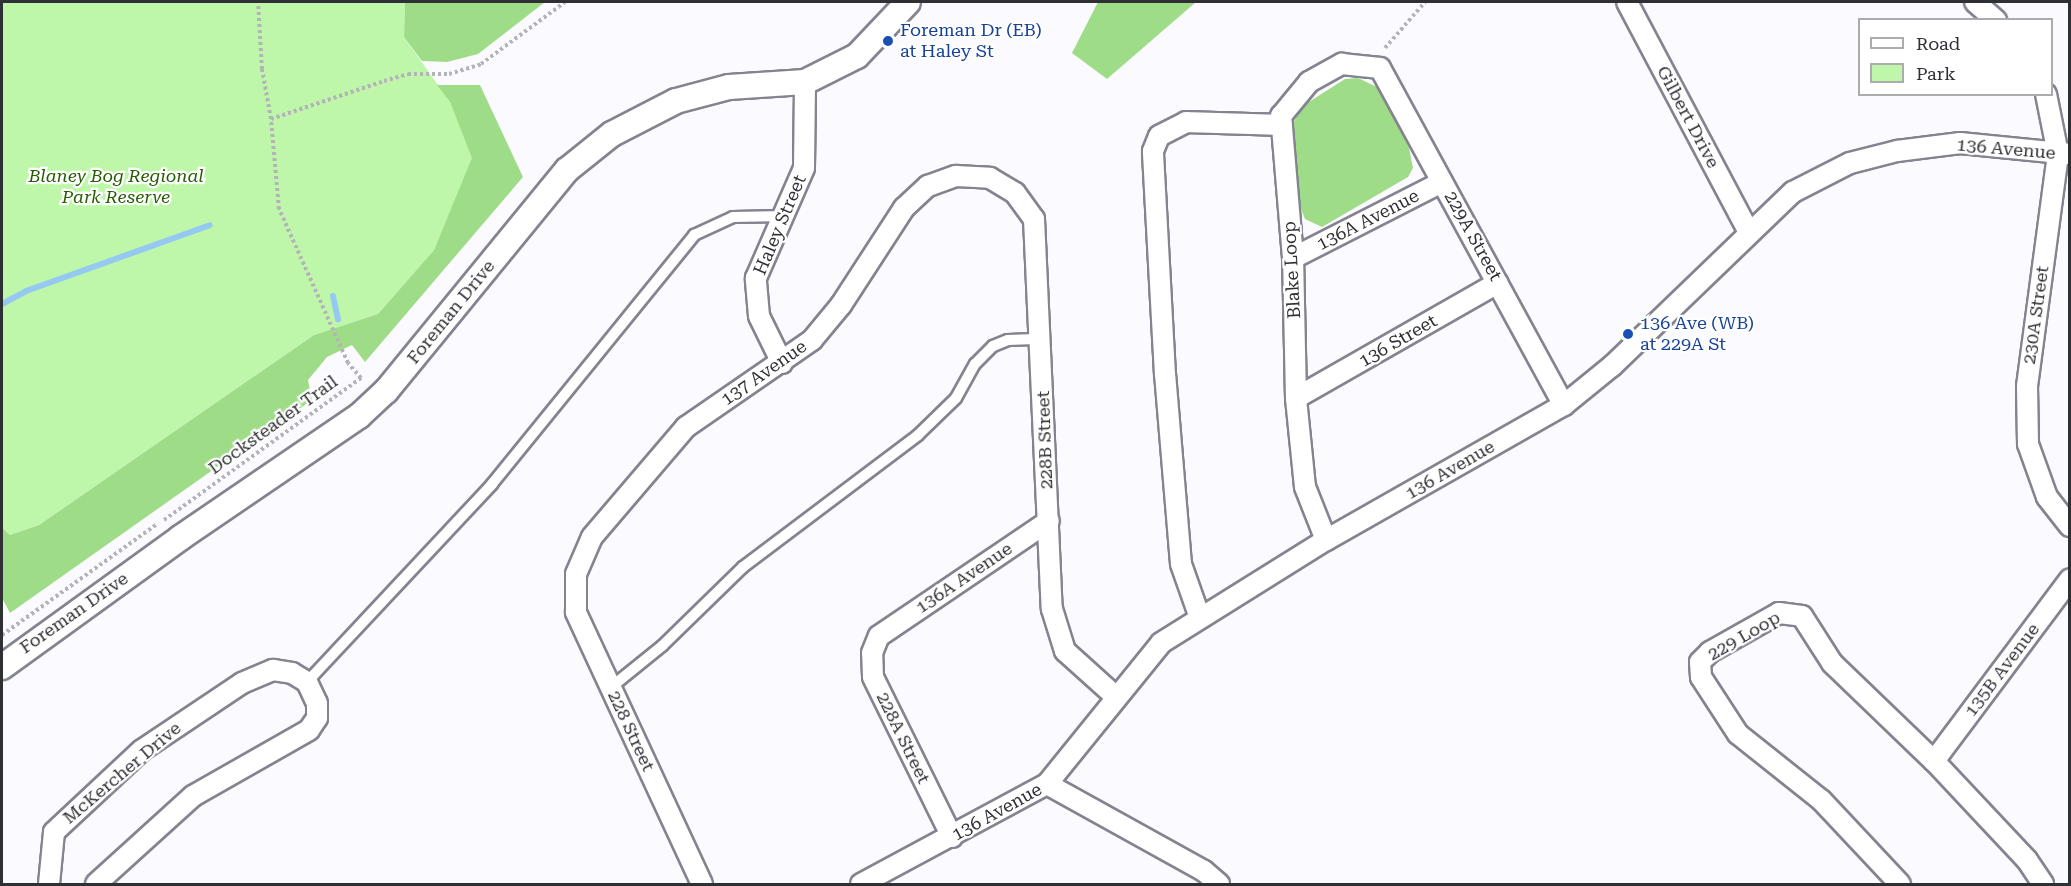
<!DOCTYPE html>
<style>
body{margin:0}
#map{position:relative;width:2071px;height:886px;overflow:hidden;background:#fafaff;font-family:"Roboto Serif",serif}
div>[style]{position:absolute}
.green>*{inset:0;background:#bff7aa}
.forest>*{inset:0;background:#9fdc87}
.stream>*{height:6px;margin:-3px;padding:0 3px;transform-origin:3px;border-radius:3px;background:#96c9f1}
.path>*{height:4px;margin-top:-2px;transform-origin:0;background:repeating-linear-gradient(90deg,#b3b3b8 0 3px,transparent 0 6px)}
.roads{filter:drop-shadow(2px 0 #83848f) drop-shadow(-2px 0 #83848f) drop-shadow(0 2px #83848f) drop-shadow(0 -2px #83848f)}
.service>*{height:10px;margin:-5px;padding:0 5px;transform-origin:5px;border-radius:5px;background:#fff}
.minor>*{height:20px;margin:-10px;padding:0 10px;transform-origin:10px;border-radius:10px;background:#fff}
.tertiary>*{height:24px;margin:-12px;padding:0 12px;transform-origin:12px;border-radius:12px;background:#fff}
.dots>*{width:16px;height:16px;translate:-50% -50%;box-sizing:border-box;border:3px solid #fff;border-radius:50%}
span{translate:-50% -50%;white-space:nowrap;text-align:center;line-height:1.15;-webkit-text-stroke:4.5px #fff;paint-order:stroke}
.transit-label{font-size:18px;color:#164399}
.left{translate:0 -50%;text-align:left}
.street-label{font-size:18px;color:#2f3034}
.park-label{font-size:18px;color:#265d03;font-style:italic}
.frame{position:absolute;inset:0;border:3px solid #2f3034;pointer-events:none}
.legend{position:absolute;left:1858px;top:18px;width:195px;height:78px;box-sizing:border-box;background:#fff;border:2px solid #acacae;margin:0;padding:8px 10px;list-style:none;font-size:18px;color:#2f3034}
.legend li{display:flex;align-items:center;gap:12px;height:30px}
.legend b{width:30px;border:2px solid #acacae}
</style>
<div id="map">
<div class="green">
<div style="clip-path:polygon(2px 2px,405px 2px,404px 37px,450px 102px,473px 158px,434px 250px,378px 314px,314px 335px,39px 525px,10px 535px,2px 528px)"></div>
</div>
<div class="forest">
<div style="clip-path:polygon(405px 2px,545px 2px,478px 54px,447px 62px,422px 61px,404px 37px)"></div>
<div style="clip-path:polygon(1098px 2px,1196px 2px,1107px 79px,1072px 53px)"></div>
<div style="clip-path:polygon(1358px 78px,1381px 89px,1409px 148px,1413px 168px,1408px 177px,1322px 227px,1305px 219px,1301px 209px,1290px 130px,1301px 107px,1345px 79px)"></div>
<div style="clip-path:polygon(437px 85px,480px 85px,523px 177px,365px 362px,352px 345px,327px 357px,308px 380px,312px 400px,10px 613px,2px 598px,2px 528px,10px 535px,39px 525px,314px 335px,378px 314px,434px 250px,472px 158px,450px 102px)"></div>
</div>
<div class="stream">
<div style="left:333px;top:296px;width:24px;rotate:78deg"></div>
<div style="left:2px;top:304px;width:27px;rotate:-28deg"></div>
<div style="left:26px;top:291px;width:195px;rotate:-19.7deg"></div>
</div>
<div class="path">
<div style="left:1385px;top:48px;width:61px;rotate:-49deg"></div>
<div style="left:271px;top:119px;width:119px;rotate:-18.6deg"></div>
<div style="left:384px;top:81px;width:25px;rotate:-16deg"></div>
<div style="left:408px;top:74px;width:41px"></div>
<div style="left:449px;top:74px;width:34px;rotate:-17deg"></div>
<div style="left:481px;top:64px;width:104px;rotate:-36.4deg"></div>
<div style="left:164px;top:520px;width:243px;rotate:-35.8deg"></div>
<div style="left:361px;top:378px;width:20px;rotate:-131deg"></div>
<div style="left:348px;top:363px;width:169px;rotate:-114.1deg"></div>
<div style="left:279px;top:209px;width:90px;rotate:-95.1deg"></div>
<div style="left:271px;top:119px;width:51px;rotate:-100.2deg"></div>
<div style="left:262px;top:69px;width:67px;rotate:-93.4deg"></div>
<div style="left:2px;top:635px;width:191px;rotate:-35.6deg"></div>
</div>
<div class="roads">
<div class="service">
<div style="left:307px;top:682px;width:271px;rotate:-46.9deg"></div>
<div style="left:492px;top:484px;width:321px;rotate:-50.9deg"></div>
<div style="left:694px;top:235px;width:43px;rotate:-24.8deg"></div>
<div style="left:733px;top:217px;width:51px;rotate:-1.1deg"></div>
<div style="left:610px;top:688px;width:67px;rotate:-38.9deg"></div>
<div style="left:662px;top:646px;width:113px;rotate:-44.3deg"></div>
<div style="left:743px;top:567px;width:219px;rotate:-37deg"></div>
<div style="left:918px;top:435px;width:53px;rotate:-44.2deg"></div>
<div style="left:956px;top:398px;width:39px;rotate:-61deg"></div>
<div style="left:975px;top:364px;width:25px;rotate:-45deg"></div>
<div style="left:993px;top:346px;width:16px;rotate:-22deg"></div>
<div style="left:1008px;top:340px;width:33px;rotate:-2deg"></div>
</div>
<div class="minor">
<div style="left:1627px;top:2px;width:260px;rotate:62.1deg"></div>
<div style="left:1975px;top:2px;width:28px;rotate:41deg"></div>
<div style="left:2046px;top:94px;width:61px;rotate:78.7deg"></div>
<div style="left:2058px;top:154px;width:234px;rotate:97.6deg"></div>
<div style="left:2027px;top:386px;width:58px;rotate:89deg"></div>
<div style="left:2028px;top:444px;width:56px;rotate:70.3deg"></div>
<div style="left:2047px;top:497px;width:37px;rotate:52deg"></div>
<div style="left:1293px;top:258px;width:167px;rotate:-27deg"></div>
<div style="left:782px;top:363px;width:52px;rotate:-116.1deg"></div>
<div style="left:759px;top:316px;width:38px;rotate:-95deg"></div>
<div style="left:756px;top:278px;width:120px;rotate:-66.4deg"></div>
<div style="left:804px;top:168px;width:86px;rotate:-89.3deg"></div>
<div style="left:1296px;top:398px;width:232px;rotate:-29.7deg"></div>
<div style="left:1326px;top:540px;width:57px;rotate:-111.6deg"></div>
<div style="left:1305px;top:487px;width:89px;rotate:-95.8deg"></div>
<div style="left:1296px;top:398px;width:140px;rotate:-91.2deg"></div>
<div style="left:1293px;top:258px;width:143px;rotate:-94.8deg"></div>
<div style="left:1281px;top:116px;width:44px;rotate:-50.5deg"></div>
<div style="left:1309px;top:82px;width:38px;rotate:-29deg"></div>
<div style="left:1342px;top:64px;width:38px;rotate:6deg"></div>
<div style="left:1380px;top:68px;width:384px;rotate:61.4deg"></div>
<div style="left:1200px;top:618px;width:57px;rotate:-109.4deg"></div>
<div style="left:1181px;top:564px;width:190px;rotate:-94.8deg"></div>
<div style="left:1165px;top:375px;width:224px;rotate:-93.1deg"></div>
<div style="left:1153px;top:151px;width:16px;rotate:-68deg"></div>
<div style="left:1159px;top:136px;width:30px;rotate:-27deg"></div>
<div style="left:1186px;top:122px;width:96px;rotate:1.8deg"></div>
<div style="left:1934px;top:761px;width:227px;rotate:-53.2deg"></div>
<div style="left:1047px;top:784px;width:179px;rotate:29deg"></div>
<div style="left:1204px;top:871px;width:20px;rotate:41deg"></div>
<div style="left:952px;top:837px;width:178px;rotate:-116.3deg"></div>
<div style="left:873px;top:677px;width:24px;rotate:-92deg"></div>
<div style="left:872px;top:653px;width:18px;rotate:-68deg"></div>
<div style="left:879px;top:636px;width:205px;rotate:-34.1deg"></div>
<div style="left:49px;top:884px;width:52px;rotate:-84.5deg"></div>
<div style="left:54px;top:832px;width:120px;rotate:-43deg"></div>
<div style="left:142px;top:750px;width:120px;rotate:-33.8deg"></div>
<div style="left:242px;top:683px;width:34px;rotate:-23deg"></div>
<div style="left:273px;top:670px;width:19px;rotate:9deg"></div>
<div style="left:292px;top:673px;width:17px;rotate:31deg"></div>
<div style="left:307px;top:682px;width:23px;rotate:65deg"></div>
<div style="left:317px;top:703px;width:15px;rotate:90deg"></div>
<div style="left:317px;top:718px;width:14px;rotate:124deg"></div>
<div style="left:309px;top:730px;width:133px;rotate:150.4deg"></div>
<div style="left:193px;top:796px;width:131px;rotate:137.8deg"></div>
<div style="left:702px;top:884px;width:300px;rotate:-114.9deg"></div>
<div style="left:576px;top:612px;width:38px;rotate:-90deg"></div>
<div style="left:576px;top:574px;width:40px;rotate:-66.6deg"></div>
<div style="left:592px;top:537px;width:145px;rotate:-49.5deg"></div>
<div style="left:686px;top:427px;width:153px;rotate:-34.6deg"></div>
<div style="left:812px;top:340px;width:45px;rotate:-50.4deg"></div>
<div style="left:841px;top:305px;width:116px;rotate:-57deg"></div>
<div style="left:904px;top:208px;width:33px;rotate:-43deg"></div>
<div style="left:928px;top:186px;width:30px;rotate:-20deg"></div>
<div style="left:956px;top:176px;width:34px;rotate:3deg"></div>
<div style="left:990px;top:178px;width:29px;rotate:31deg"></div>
<div style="left:1015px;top:193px;width:32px;rotate:54deg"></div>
<div style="left:1034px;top:219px;width:390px;rotate:87.4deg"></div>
<div style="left:1052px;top:609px;width:44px;rotate:72.8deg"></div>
<div style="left:1065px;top:651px;width:69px;rotate:42deg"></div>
<div style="left:861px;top:884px;width:211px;rotate:-28.3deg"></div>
<div style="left:1047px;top:784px;width:181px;rotate:-51deg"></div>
<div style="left:1161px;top:643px;width:195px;rotate:-32deg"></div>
<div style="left:1326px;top:540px;width:274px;rotate:-29.6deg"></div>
<div style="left:1564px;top:405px;width:62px;rotate:-39.1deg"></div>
<div style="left:1612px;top:366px;width:251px;rotate:-43.9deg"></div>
<div style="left:1793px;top:192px;width:64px;rotate:-27deg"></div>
<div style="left:1850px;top:163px;width:49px;rotate:-14.3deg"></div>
<div style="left:1897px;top:151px;width:64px;rotate:-7.2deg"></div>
<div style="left:1960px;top:143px;width:111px;rotate:5.7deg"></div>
<div style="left:1900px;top:884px;width:115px;rotate:-133.2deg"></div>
<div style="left:1821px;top:800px;width:106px;rotate:-141.5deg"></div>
<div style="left:1738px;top:734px;width:68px;rotate:-123deg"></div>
<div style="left:1701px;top:677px;width:15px;rotate:-94deg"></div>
<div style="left:1700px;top:662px;width:14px;rotate:-45deg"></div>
<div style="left:1710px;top:652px;width:79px;rotate:-29.5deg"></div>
<div style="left:1779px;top:613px;width:23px;rotate:7deg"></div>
<div style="left:1802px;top:616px;width:56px;rotate:57.4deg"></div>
<div style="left:1832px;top:663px;width:141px;rotate:43.9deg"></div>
<div style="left:1934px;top:761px;width:136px;rotate:46.8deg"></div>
<div style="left:2027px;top:860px;width:29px;rotate:56deg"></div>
</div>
<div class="tertiary">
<div style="left:2px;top:667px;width:220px;rotate:-35.9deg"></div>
<div style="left:180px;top:538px;width:217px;rotate:-34.3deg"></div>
<div style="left:359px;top:416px;width:37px;rotate:-43deg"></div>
<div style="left:386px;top:391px;width:286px;rotate:-50.7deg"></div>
<div style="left:567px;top:170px;width:58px;rotate:-38.7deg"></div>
<div style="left:612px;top:134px;width:72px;rotate:-27.3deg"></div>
<div style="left:676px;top:101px;width:55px;rotate:-14.8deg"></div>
<div style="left:729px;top:87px;width:76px;rotate:-3.8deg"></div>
<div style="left:805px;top:82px;width:58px;rotate:-26.6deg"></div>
<div style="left:857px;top:56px;width:74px;rotate:-46.6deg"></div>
</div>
</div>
<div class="dots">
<div style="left:888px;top:41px;background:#1a4fb4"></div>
<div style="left:1628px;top:334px;background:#1a4fb4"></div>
</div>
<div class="transit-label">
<span class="left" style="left:900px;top:41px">Foreman Dr (EB)<br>at Haley St</span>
<span class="left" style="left:1640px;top:334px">136 Ave (WB)<br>at 229A St</span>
</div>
<div class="street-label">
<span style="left:1688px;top:117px;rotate:62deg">Gilbert Drive</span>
<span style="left:2006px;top:149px;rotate:5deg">136 Avenue</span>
<span style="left:1368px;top:220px;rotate:-27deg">136A Avenue</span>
<span style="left:780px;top:225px;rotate:-67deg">Haley Street</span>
<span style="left:1473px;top:236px;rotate:61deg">229A Street</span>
<span style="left:1292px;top:270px;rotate:-93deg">Blake Loop</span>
<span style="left:451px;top:312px;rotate:-51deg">Foreman Drive</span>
<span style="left:2036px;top:315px;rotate:-82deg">230A Street</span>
<span style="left:1398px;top:341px;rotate:-30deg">136 Street</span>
<span style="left:764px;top:373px;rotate:-35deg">137 Avenue</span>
<span style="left:273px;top:425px;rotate:-36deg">Docksteader Trail</span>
<span style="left:1045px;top:440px;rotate:-92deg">228B Street</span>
<span style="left:1450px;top:470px;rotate:-30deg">136 Avenue</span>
<span style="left:964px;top:578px;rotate:-34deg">136A Avenue</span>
<span style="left:74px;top:613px;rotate:-35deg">Foreman Drive</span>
<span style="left:1744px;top:636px;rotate:-30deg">229 Loop</span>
<span style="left:2002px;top:670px;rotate:-53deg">135B Avenue</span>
<span style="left:631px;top:731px;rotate:65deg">228 Street</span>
<span style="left:903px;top:738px;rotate:64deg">228A Street</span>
<span style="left:122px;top:773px;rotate:-40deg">McKercher Drive</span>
<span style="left:997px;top:812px;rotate:-29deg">136 Avenue</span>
</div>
<div class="park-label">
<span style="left:116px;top:187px">Blaney Bog Regional<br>Park Reserve</span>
</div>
<div class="frame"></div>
<ul class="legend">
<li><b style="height:8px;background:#fff"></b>Road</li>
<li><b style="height:16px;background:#bff7aa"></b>Park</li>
</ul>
</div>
